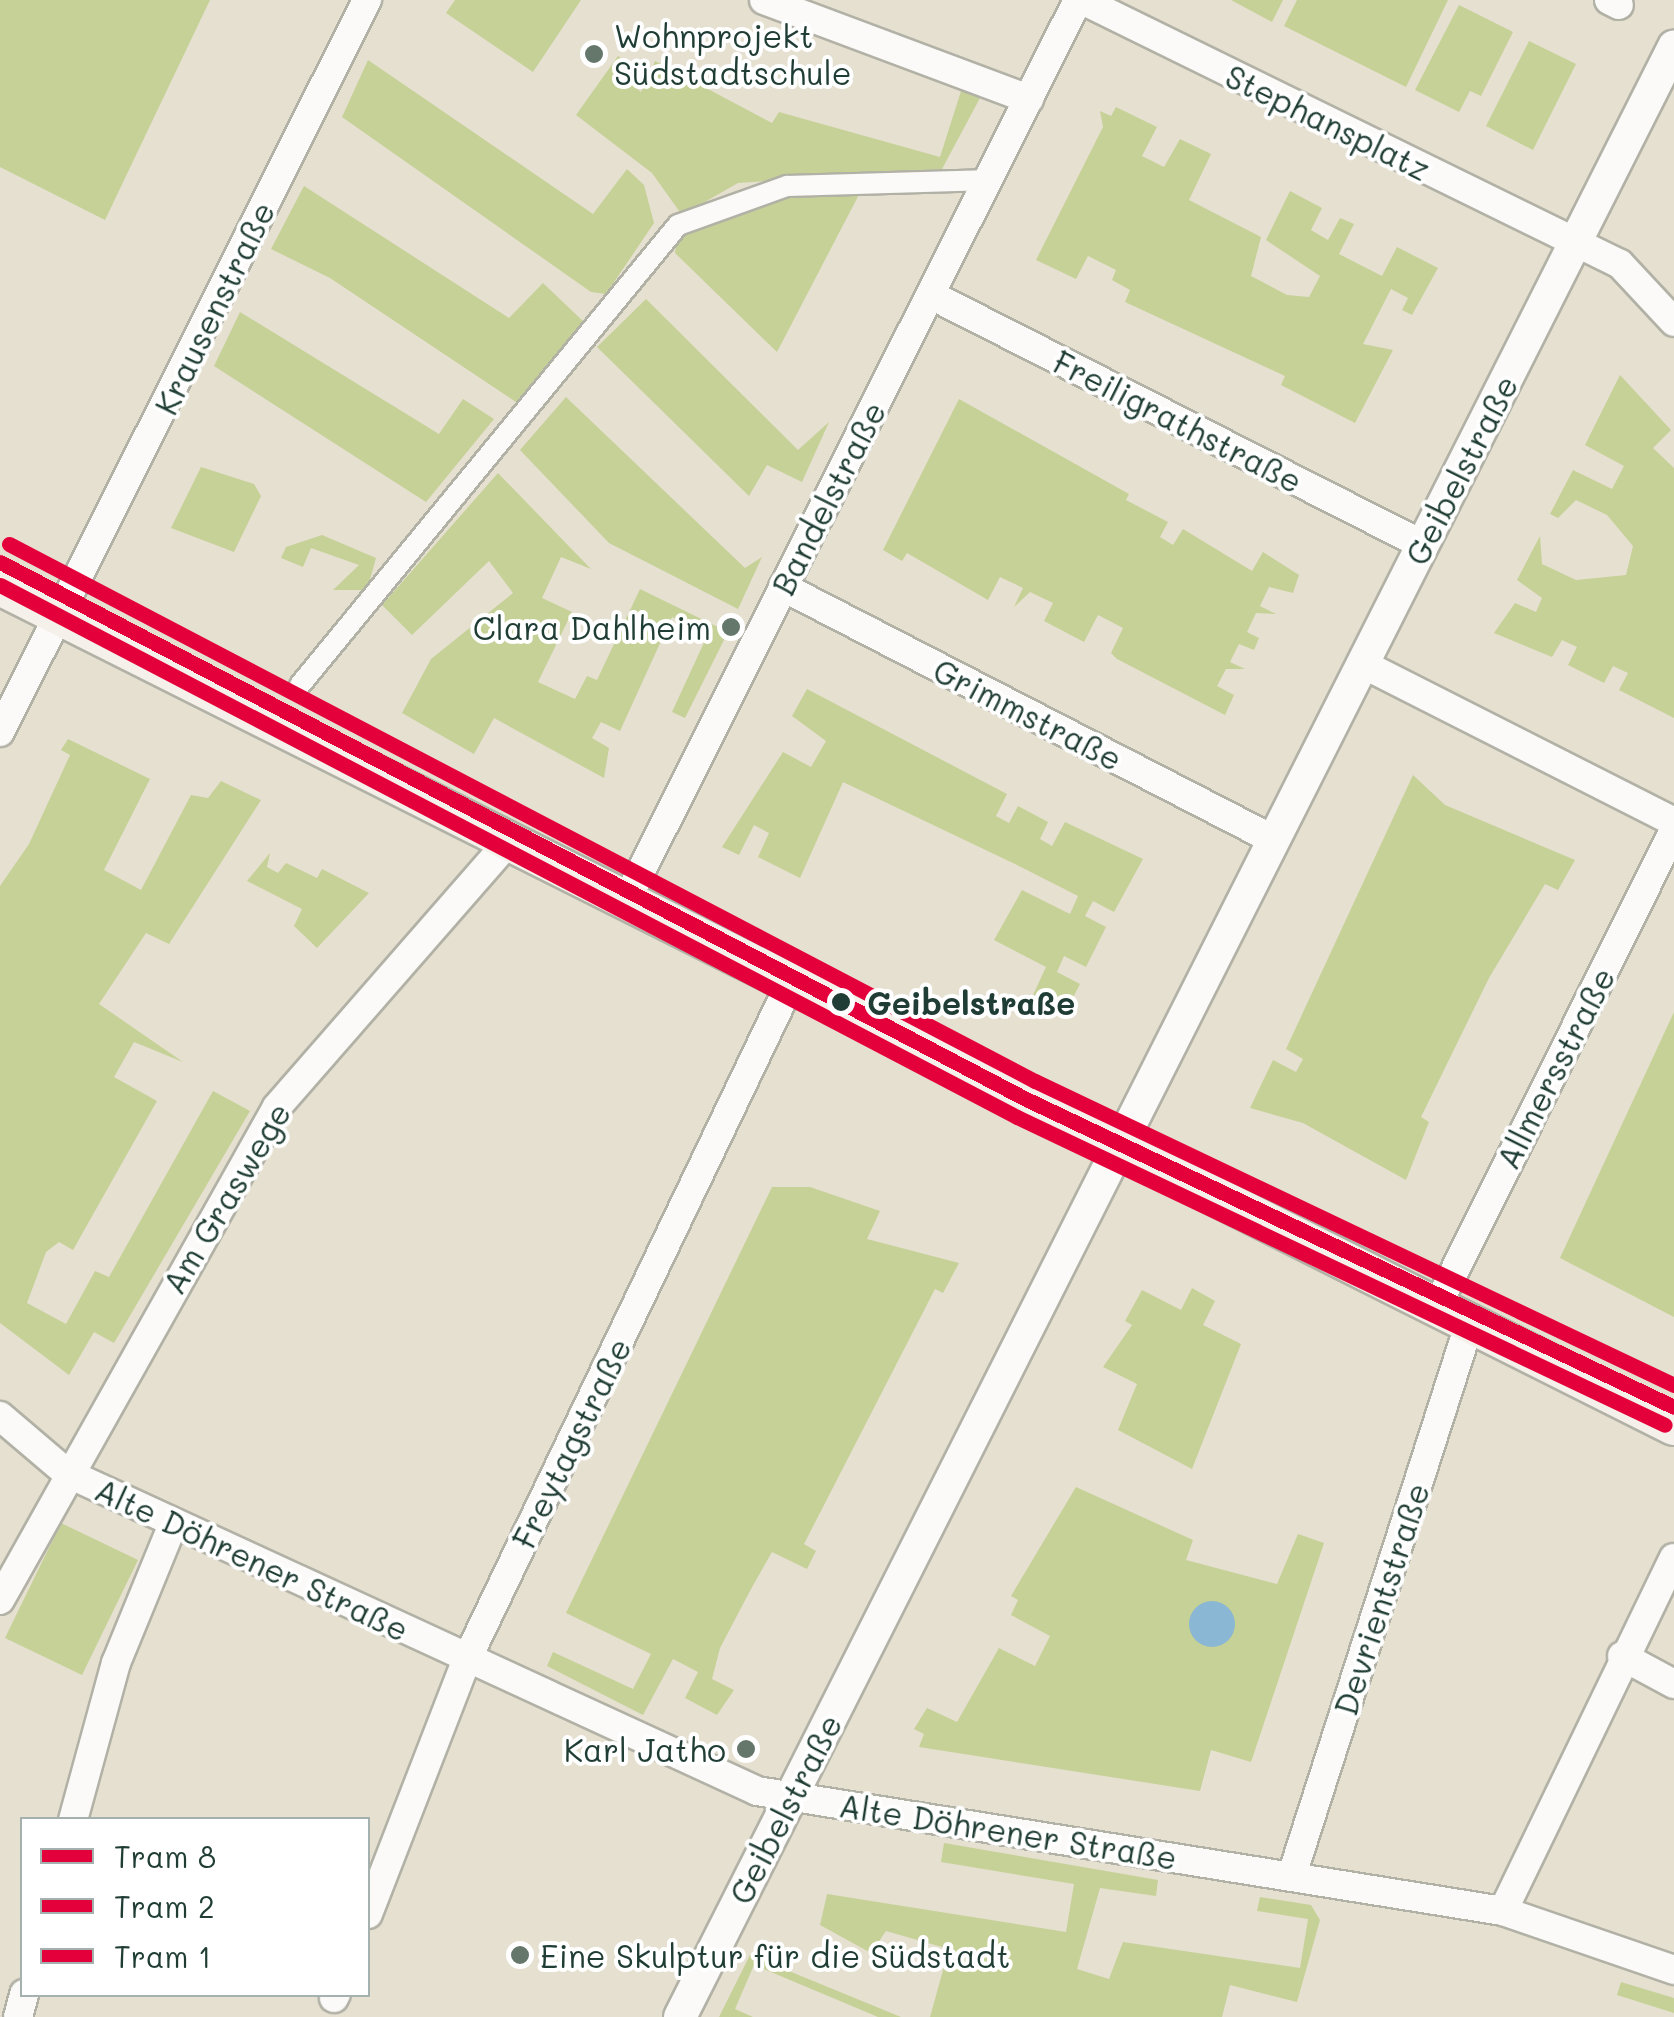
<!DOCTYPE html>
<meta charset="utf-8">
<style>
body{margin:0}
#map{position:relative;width:1674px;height:2017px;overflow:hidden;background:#e6e0d0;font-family:Mali,sans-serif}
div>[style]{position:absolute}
.green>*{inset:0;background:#c6d197}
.water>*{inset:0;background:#8ab7d4}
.round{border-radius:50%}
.roads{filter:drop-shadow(2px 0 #b2b1a6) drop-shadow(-2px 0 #b2b1a6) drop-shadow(0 2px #b2b1a6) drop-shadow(0 -2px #b2b1a6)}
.pedestrian>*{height:20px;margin:-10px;padding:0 10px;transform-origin:10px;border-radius:10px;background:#fbfaf8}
.minor>*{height:28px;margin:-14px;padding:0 14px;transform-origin:14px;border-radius:14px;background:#fbfaf8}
.tertiary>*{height:32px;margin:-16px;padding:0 16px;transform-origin:16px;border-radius:16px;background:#fbfaf8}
.secondary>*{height:38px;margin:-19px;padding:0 19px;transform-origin:19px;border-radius:19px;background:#f5f1ea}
.tram-1>*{height:15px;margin:-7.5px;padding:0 7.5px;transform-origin:7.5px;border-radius:7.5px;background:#e4003a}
.tram-2>*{height:15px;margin:-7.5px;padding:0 7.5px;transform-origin:7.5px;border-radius:7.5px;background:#e4003a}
.tram-3>*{height:15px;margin:-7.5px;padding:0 7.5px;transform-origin:7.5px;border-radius:7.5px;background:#e4003a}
.dots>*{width:28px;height:28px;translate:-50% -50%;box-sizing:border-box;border:5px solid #fff;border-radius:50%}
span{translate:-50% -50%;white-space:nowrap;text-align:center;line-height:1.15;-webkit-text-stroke:8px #fff;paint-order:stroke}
.poi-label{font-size:32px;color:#1f3d34}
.left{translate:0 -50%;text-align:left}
.right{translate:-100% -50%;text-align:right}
.street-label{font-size:32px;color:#1f3d34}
.stop-label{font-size:32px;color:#1f3d34;font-weight:700}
.legend{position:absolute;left:20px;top:1817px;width:350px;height:180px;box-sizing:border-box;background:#fff;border:2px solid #a5b1ae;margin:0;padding:12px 18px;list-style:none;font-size:30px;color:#1f3d34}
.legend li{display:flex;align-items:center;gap:20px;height:50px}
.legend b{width:50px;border:2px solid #a5b1ae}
</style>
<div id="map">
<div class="green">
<div style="clip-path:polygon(0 0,210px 0,105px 220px,0 167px)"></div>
<div style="clip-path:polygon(455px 0,581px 0,533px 72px,446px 13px)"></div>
<div style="clip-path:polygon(1231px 0,1283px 0,1272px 22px)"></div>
<div style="clip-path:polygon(1297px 0,1448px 0,1406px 87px,1284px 26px)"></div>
<div style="clip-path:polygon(1459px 5px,1513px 32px,1481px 96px,1470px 91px,1459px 112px,1415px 90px)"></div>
<div style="clip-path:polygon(1529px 41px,1576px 64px,1533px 150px,1486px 126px)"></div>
<div style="clip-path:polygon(618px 56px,635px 67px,627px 80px,641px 92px,655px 61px,772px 123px,779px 112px,940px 157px,962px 88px,980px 98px,942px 169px,738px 183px,682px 215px,652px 173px,576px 115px)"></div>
<div style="clip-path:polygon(368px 60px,593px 214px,627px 169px,644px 185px,654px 223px,606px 294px,591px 292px,342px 117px)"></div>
<div style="clip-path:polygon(1116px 107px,1157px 127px,1142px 156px,1164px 167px,1180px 139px,1211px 154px,1189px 200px,1261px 237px,1251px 276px,1287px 295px,1309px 297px,1320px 276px,1266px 240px,1290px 191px,1322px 208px,1311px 230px,1328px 240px,1340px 218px,1354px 224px,1339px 254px,1382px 276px,1397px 247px,1438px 268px,1412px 315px,1402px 310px,1408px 298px,1391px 289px,1363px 344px,1393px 350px,1355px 423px,1281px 385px,1285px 376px,1125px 302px,1130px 290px,1112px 280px,1116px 270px,1088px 256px,1076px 279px,1036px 260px,1103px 127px,1100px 111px,1111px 116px)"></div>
<div style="clip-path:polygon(864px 185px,777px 352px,675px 253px,678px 225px,787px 186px)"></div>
<div style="clip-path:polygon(304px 186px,509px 318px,543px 283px,586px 324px,516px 402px,330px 278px,271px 249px)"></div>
<div style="clip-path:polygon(646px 299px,798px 450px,829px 422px,802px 482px,767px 465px,749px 496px,597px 347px)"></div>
<div style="clip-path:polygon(240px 312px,439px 434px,463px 399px,494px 419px,426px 502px,214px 366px)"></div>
<div style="clip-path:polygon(1620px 375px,1671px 430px,1653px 448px,1674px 468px,1674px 718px,1619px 690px,1628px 673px,1613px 666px,1604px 683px,1568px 665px,1577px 647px,1562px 640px,1552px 657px,1494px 633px,1515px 603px,1536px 612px,1542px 598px,1517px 580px,1540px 536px,1542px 564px,1576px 580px,1626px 575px,1633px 546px,1607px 515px,1576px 500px,1558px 518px,1550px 514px,1573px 470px,1612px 489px,1624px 466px,1585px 445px)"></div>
<div style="clip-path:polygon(566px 397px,745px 568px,762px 557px,738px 609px,609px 543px,520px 450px)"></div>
<div style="clip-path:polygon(959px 399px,1129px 494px,1126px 500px,1168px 522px,1160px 537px,1173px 545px,1183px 529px,1252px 571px,1263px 552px,1299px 575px,1293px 593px,1269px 587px,1260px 606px,1276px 614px,1256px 613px,1247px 632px,1259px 638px,1254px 650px,1239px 644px,1230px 662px,1245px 669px,1226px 669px,1217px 686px,1234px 695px,1225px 715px,1117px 659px,1111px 653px,1123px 628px,1098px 615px,1084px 642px,1044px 621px,1053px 603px,1030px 592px,1014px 607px,1023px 588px,1000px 577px,988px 600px,907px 553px,902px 561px,883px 550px)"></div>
<div style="clip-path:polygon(201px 467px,254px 484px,261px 496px,234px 552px,171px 528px)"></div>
<div style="clip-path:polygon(498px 473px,591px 569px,561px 557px,542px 598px,572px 612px,538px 682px,575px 699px,587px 676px,597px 680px,640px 589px,728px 632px,685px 718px,672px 712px,708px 634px,672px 617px,620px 731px,601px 722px,592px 738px,609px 748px,604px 778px,494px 718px,474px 754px,402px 713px,431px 659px,513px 593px,489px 561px,412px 635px,382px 605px)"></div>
<div style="clip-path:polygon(322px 535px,376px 558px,367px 590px,333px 590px,359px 565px,311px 548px,303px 567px,281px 558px,286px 547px)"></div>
<div style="clip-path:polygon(807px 689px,1007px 794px,996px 816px,1009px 823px,1018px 806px,1048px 822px,1040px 839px,1052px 846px,1065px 822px,1143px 859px,1114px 912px,1093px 901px,1085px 916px,1106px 927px,1086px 967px,1064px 956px,1057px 972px,1080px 984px,1066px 1011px,1033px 995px,1046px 967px,994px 940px,1022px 890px,1070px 914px,1078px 896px,1017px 865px,843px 782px,800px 878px,758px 857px,769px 833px,754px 825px,739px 855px,722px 847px,783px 752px,811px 767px,826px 741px,792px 716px)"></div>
<div style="clip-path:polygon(68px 739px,150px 779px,104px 870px,141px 890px,191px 795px,208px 798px,221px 781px,261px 800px,169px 944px,146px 933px,99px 1004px,183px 1062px,134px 1042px,114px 1077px,157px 1101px,73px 1250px,59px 1242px,46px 1252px,27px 1303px,66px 1324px,95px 1271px,109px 1277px,213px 1091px,250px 1111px,114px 1343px,94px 1332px,69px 1375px,0 1323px,0 886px,29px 844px,70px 755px,61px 750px)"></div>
<div style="clip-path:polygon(1413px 775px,1445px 805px,1575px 860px,1558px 890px,1545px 884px,1489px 978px,1421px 1117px,1429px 1122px,1406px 1180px,1303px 1123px,1250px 1108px,1273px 1060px,1296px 1072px,1303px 1059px,1286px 1049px)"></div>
<div style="clip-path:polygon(270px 853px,267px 867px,278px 873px,286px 863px,317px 878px,322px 869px,369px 893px,317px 948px,294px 926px,302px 909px,247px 881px)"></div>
<div style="clip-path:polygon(1674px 1012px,1674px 1317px,1560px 1258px)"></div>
<div style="clip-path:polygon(772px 1187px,810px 1187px,880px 1211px,867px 1239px,959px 1263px,943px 1293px,935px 1289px,804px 1544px,816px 1551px,807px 1569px,772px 1552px,751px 1589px,720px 1648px,712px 1679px,734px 1690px,717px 1715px,685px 1698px,698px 1672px,673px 1659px,643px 1715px,547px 1666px,553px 1652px,633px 1689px,651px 1654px,566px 1613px)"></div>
<div style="clip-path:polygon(1192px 1288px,1215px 1301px,1203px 1325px,1241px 1344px,1192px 1469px,1118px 1430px,1137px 1384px,1103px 1367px,1132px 1325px,1125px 1321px,1142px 1290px,1181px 1310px)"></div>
<div style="clip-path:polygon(1076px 1487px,1193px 1540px,1186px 1560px,1277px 1584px,1298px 1534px,1324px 1543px,1251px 1762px,1211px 1750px,1200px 1791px,919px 1747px,924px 1734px,914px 1729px,927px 1708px,957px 1722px,999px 1648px,1035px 1666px,1050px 1636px,1011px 1615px,1018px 1600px,1011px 1596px)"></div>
<div style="clip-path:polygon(61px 1523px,138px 1560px,82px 1675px,5px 1638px)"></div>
<div style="clip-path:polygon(944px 1843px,1158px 1880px,1156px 1896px,1100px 1888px,1077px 1969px,1109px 1979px,1123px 1942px,1300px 1968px,1308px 1919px,1257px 1911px,1260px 1897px,1311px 1905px,1320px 1920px,1297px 2002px,1230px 1985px,1222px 2017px,930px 2017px,949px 1949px,886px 1931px,871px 1953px,820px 1925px,827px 1894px,1066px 1932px,1074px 1884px,941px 1862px)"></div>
<div style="clip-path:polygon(750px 1955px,901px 2017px,878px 2017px,754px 1965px,735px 2009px,753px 2017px,719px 2017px)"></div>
<div style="clip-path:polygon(1621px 1982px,1674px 1998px,1674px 2013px,1617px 1995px)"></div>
</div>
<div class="water">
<div class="round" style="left:1189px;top:1601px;width:46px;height:46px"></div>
</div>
<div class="roads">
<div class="pedestrian">
<div style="left:300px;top:685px;width:595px;rotate:-50.59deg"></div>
<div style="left:678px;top:225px;width:116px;rotate:-19.7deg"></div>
<div style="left:787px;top:186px;width:204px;rotate:-1.7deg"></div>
</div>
<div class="minor">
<div style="left:764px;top:0;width:283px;rotate:20.5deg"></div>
<div style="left:1082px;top:0;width:599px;rotate:26.14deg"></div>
<div style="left:1620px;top:264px;width:79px;rotate:47deg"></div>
<div style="left:1609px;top:0;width:11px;rotate:27deg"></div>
<div style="left:933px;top:296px;width:550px;rotate:26.94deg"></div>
<div style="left:783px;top:587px;width:552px;rotate:27.26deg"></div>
<div style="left:1363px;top:664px;width:349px;rotate:26.9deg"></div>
<div style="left:0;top:732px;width:819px;rotate:-63.37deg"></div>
<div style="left:628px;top:897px;width:1004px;rotate:-63.36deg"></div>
<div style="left:1437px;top:1306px;width:532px;rotate:-63.53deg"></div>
<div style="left:0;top:1416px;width:88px;rotate:40.4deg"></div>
<div style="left:67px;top:1473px;width:760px;rotate:24.74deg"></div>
<div style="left:757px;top:1791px;width:756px;rotate:9.14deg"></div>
<div style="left:1503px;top:1911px;width:181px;rotate:19deg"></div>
<div style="left:0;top:1600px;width:565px;rotate:-60.67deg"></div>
<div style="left:277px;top:1107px;width:356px;rotate:-48.9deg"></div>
<div style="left:1622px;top:1656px;width:59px;rotate:28.3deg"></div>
<div style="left:73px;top:1820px;width:163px;rotate:-74.7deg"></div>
<div style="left:116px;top:1663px;width:150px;rotate:-67.7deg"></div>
<div style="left:1292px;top:1875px;width:581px;rotate:-72.16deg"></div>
<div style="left:1503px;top:1911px;width:392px;rotate:-64.2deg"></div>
<div style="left:368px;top:1914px;width:274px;rotate:-68.8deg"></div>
<div style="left:467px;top:1659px;width:753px;rotate:-64.42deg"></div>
<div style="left:334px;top:1998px;width:4px;rotate:-63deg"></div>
<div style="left:18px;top:2017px;width:24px;rotate:-75deg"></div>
</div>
<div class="tertiary">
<div style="left:680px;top:2017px;width:2207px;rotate:-63.23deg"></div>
</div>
<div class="secondary">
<div style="left:0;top:586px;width:1873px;rotate:26.65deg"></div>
</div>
</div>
<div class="tram-1">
<div style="left:0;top:562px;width:1158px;rotate:27.63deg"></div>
<div style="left:1026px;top:1099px;width:717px;rotate:25.42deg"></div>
</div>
<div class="tram-2">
<div style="left:0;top:585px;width:1148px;rotate:27.61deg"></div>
<div style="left:1017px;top:1117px;width:717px;rotate:25.42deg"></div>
</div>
<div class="tram-3">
<div style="left:9px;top:544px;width:1158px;rotate:27.63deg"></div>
<div style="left:1035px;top:1081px;width:708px;rotate:25.44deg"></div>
</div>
<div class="dots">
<div style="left:594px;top:54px;background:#65766b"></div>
<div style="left:731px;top:627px;background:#65766b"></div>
<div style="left:841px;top:1002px;background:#1f3d34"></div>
<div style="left:746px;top:1749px;background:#65766b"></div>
<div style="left:520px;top:1955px;background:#65766b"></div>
</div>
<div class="poi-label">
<span class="left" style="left:614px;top:54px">Wohnprojekt<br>Südstadtschule</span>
<span class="right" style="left:711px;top:627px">Clara Dahlheim</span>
<span class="right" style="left:726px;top:1749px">Karl Jatho</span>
<span class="left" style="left:540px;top:1955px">Eine Skulptur für die Südstadt</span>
</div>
<div class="street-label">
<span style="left:1328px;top:122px;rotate:26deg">Stephansplatz</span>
<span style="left:214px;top:308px;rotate:-64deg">Krausenstraße</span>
<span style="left:1178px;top:421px;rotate:27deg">Freiligrathstraße</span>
<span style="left:1461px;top:470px;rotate:-63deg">Geibelstraße</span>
<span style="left:828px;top:498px;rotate:-63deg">Bandelstraße</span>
<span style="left:1028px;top:714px;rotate:27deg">Grimmstraße</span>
<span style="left:1555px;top:1068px;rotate:-63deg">Allmersstraße</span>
<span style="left:226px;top:1198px;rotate:-59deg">Am Graswege</span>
<span style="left:571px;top:1443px;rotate:-64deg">Freytagstraße</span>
<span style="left:252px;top:1559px;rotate:25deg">Alte Döhrener Straße</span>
<span style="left:1381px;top:1599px;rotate:-72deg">Devrientstraße</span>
<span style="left:785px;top:1809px;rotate:-63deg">Geibelstraße</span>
<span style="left:1008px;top:1831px;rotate:9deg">Alte Döhrener Straße</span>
</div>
<div class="stop-label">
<span class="left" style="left:867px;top:1002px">Geibelstraße</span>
</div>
<ul class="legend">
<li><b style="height:12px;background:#e4003a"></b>Tram 8</li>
<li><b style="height:12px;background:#e4003a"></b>Tram 2</li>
<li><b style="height:12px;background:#e4003a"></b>Tram 1</li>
</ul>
</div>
